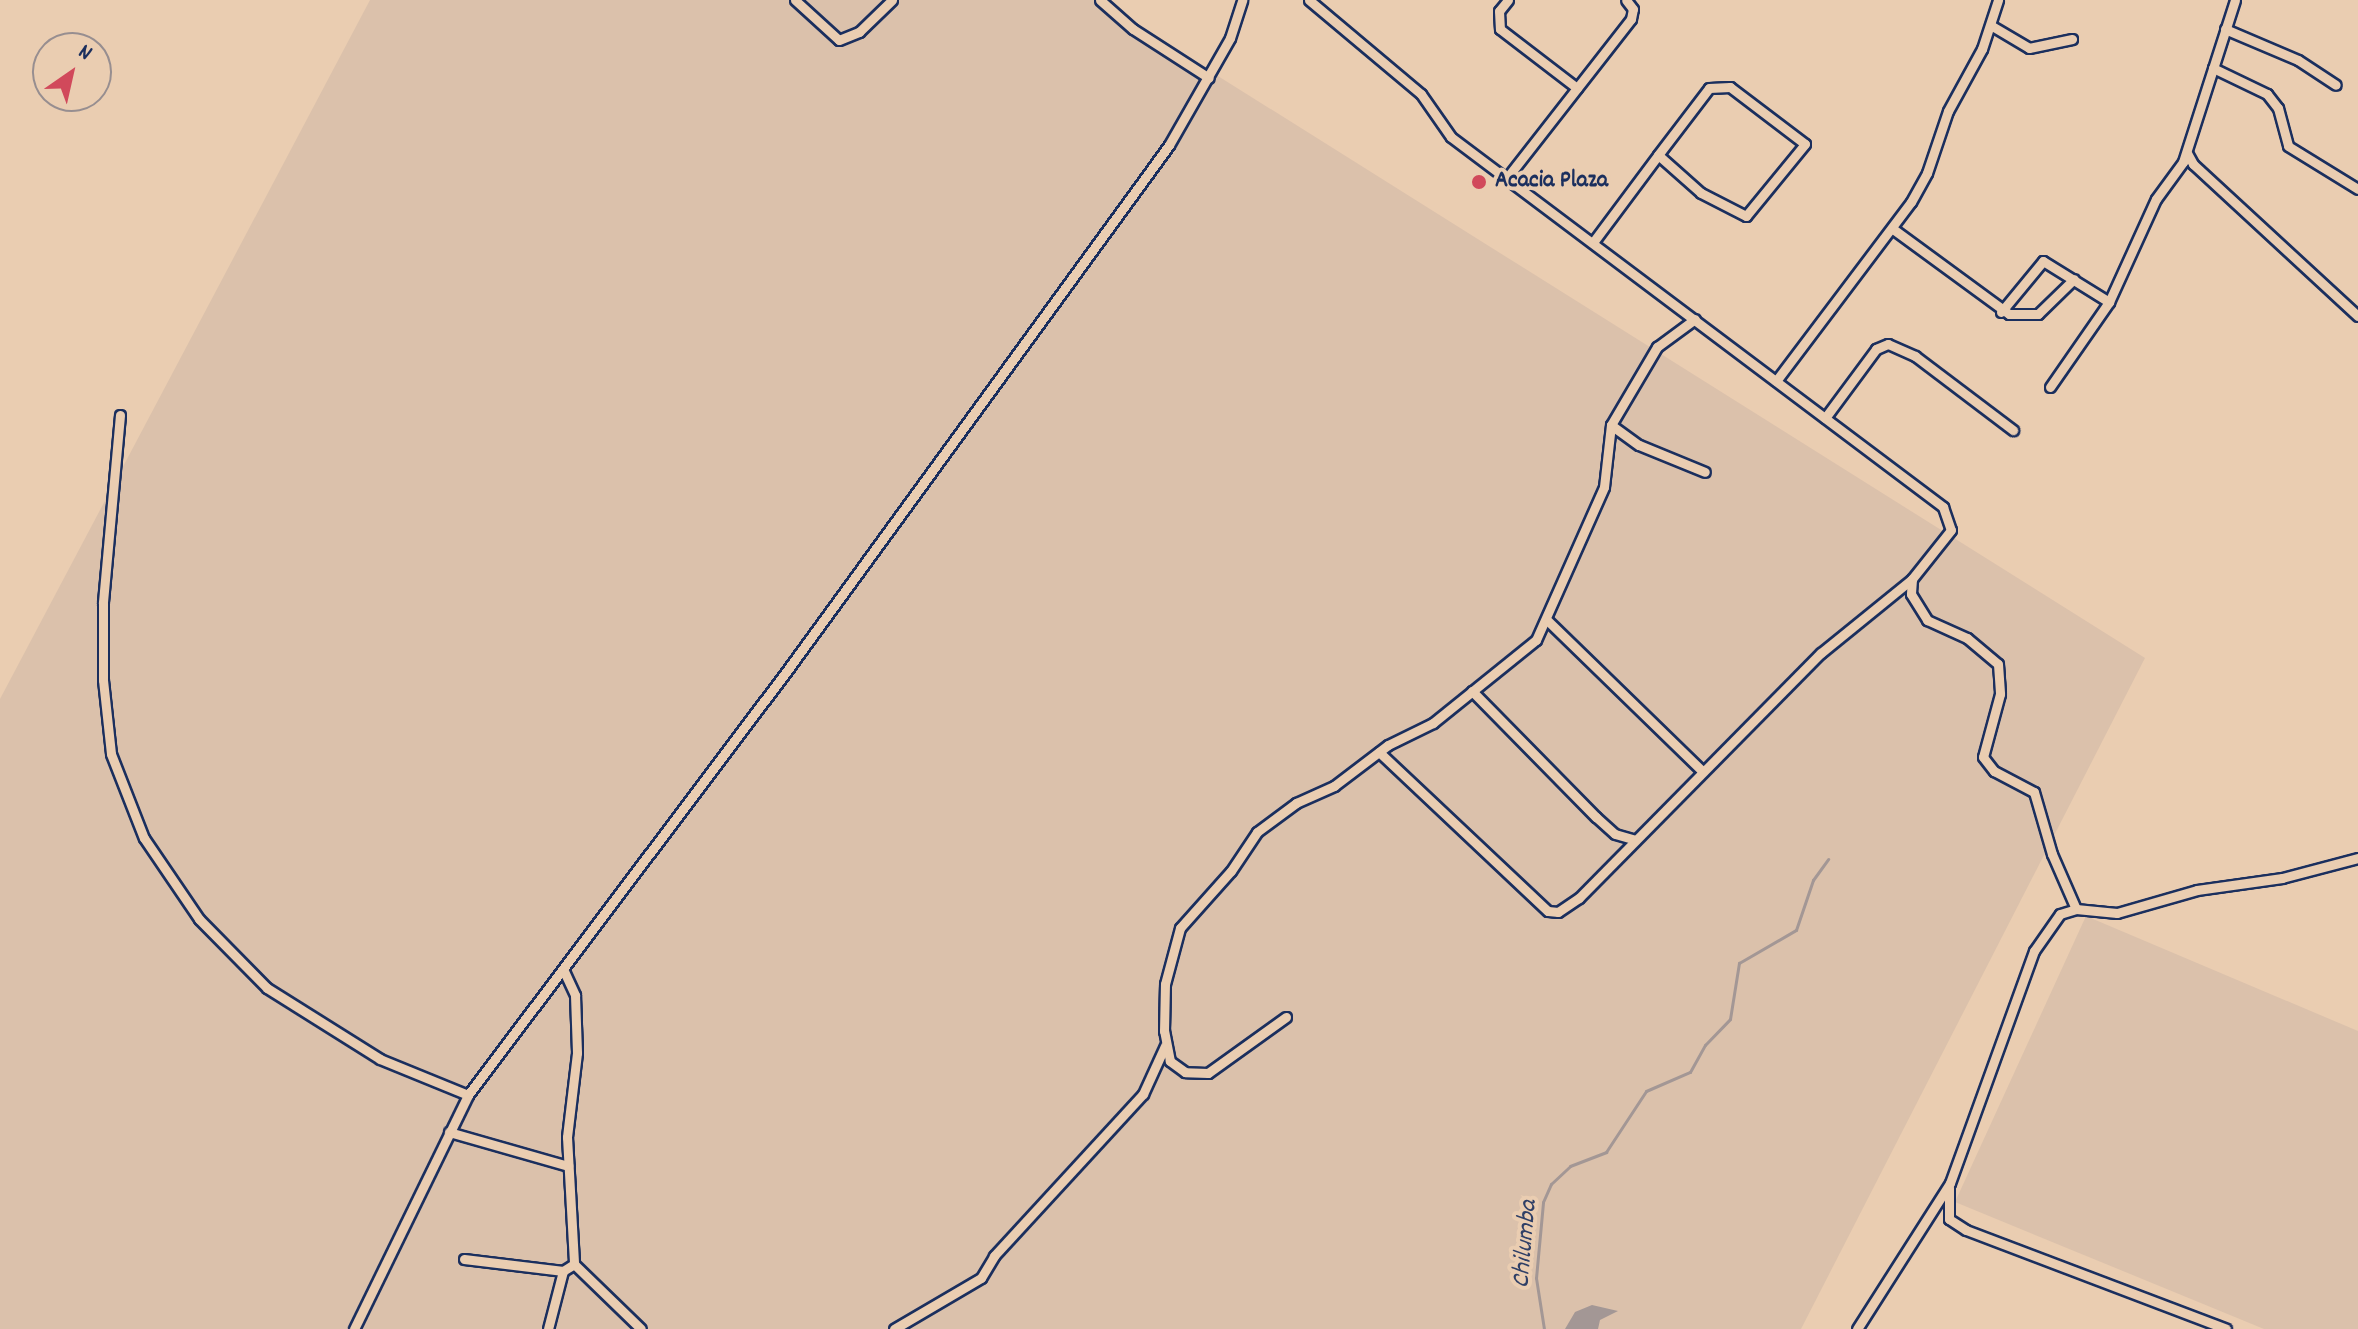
<!DOCTYPE html>
<style>
body{margin:0}
#map{position:relative;width:2358px;height:1329px;overflow:hidden;background:#eacdb1;font-family:Dekko,sans-serif}
div>[style]{position:absolute}
.built>*{inset:0;background:#dbc1ab}
.water>*{inset:0;background:#a39795}
.stream>*{height:3px;margin:-1.5px;padding:0 1.5px;transform-origin:1.5px;border-radius:1.5px;background:#a39795}
.roads{filter:drop-shadow(2px 0 #1b2f5e) drop-shadow(-2px 0 #1b2f5e) drop-shadow(0 2px #1b2f5e) drop-shadow(0 -2px #1b2f5e)}
.street>*{height:9px;margin:-4.5px;padding:0 4.5px;transform-origin:4.5px;border-radius:4.5px;background:#eacdb1}
.dots>*{width:22px;height:22px;translate:-50% -50%;box-sizing:border-box;border:4px solid #eacdb1;border-radius:50%}
span{translate:-50% -50%;white-space:nowrap;text-align:center;line-height:1.15;-webkit-text-stroke:8px #eacdb1;paint-order:stroke}
.poi-label{font-size:24px;color:#1b2f5e;font-weight:700}
.left{translate:0 -50%;text-align:left}
.water-label{font-size:26px;color:#2f3f66;font-style:italic}
.north{position:absolute;left:32px;top:32px;width:80px;height:80px;box-sizing:border-box;background:#eacdb1;border:2px solid #978e90;border-radius:50%;rotate:34deg;font-size:22px;font-weight:700;line-height:32px;text-align:center;color:#1b2f5e}
.north::after{content:'';display:block;margin:auto;width:28px;height:36px;background:#d1495b;clip-path:polygon(50% 0,100% 100%,50% 72%,0 100%)}
</style>
<div id="map">
<div class="built">
<div style="clip-path:polygon(370px 0,1097px 0,2145px 658px,1801px 1329px,0 1329px,0 699px)"></div>
<div style="clip-path:polygon(2086px 916px,2358px 1031px,2358px 1329px,2264px 1329px,1955px 1202px)"></div>
</div>
<div class="water">
<div style="clip-path:polygon(1592px 1305px,1618px 1311px,1600px 1320px,1598px 1329px,1565px 1329px,1575px 1312px)"></div>
</div>
<div class="stream">
<div style="left:1544px;top:1329px;width:52px;rotate:-98.9deg"></div>
<div style="left:1536px;top:1278px;width:76px;rotate:-84.7deg"></div>
<div style="left:1543px;top:1202px;width:20px;rotate:-66deg"></div>
<div style="left:1551px;top:1184px;width:26px;rotate:-43deg"></div>
<div style="left:1570px;top:1166px;width:39px;rotate:-21deg"></div>
<div style="left:1606px;top:1152px;width:73px;rotate:-56.7deg"></div>
<div style="left:1646px;top:1091px;width:48px;rotate:-23.4deg"></div>
<div style="left:1690px;top:1072px;width:31px;rotate:-61deg"></div>
<div style="left:1705px;top:1045px;width:36px;rotate:-46deg"></div>
<div style="left:1730px;top:1019px;width:57px;rotate:-80.9deg"></div>
<div style="left:1739px;top:963px;width:66px;rotate:-30.1deg"></div>
<div style="left:1796px;top:930px;width:53px;rotate:-71.2deg"></div>
<div style="left:1813px;top:880px;width:26px;rotate:-54deg"></div>
</div>
<div class="roads">
<div class="street">
<div style="left:795px;top:0;width:59px;rotate:42.3deg"></div>
<div style="left:839px;top:40px;width:22px;rotate:-22deg"></div>
<div style="left:859px;top:32px;width:46px;rotate:-44.1deg"></div>
<div style="left:1100px;top:0;width:44px;rotate:41.3deg"></div>
<div style="left:1133px;top:29px;width:90px;rotate:32.8deg"></div>
<div style="left:1309px;top:0;width:146px;rotate:40deg"></div>
<div style="left:1421px;top:94px;width:52px;rotate:55.1deg"></div>
<div style="left:1451px;top:137px;width:616px;rotate:36.94deg"></div>
<div style="left:1943px;top:507px;width:24px;rotate:71deg"></div>
<div style="left:1951px;top:530px;width:63px;rotate:128.5deg"></div>
<div style="left:1912px;top:579px;width:15px;rotate:94deg"></div>
<div style="left:1911px;top:594px;width:31px;rotate:58deg"></div>
<div style="left:1927px;top:620px;width:44px;rotate:24.2deg"></div>
<div style="left:1967px;top:638px;width:40px;rotate:40deg"></div>
<div style="left:1998px;top:664px;width:30px;rotate:86deg"></div>
<div style="left:2000px;top:694px;width:65px;rotate:105.1deg"></div>
<div style="left:1983px;top:757px;width:18px;rotate:52deg"></div>
<div style="left:1994px;top:771px;width:45px;rotate:27.7deg"></div>
<div style="left:2034px;top:792px;width:65px;rotate:73.8deg"></div>
<div style="left:2052px;top:854px;width:60px;rotate:66.4deg"></div>
<div style="left:1508px;top:0;width:14px;rotate:129deg"></div>
<div style="left:1499px;top:11px;width:18px;rotate:87deg"></div>
<div style="left:1500px;top:29px;width:97px;rotate:37.5deg"></div>
<div style="left:1992px;top:26px;width:43px;rotate:30.7deg"></div>
<div style="left:2029px;top:48px;width:44px;rotate:-11.8deg"></div>
<div style="left:2225px;top:29px;width:79px;rotate:23deg"></div>
<div style="left:2298px;top:60px;width:45px;rotate:33.3deg"></div>
<div style="left:2213px;top:68px;width:60px;rotate:25.7deg"></div>
<div style="left:2267px;top:94px;width:18px;rotate:52deg"></div>
<div style="left:2278px;top:108px;width:39px;rotate:75deg"></div>
<div style="left:2288px;top:146px;width:82px;rotate:31.6deg"></div>
<div style="left:2187px;top:153px;width:13px;rotate:61deg"></div>
<div style="left:2193px;top:164px;width:224px;rotate:42.7deg"></div>
<div style="left:1506px;top:179px;width:203px;rotate:-52deg"></div>
<div style="left:1631px;top:19px;width:10px;rotate:-79deg"></div>
<div style="left:1633px;top:9px;width:11px;rotate:-128deg"></div>
<div style="left:1893px;top:229px;width:144px;rotate:36.2deg"></div>
<div style="left:2009px;top:314px;width:29px"></div>
<div style="left:2038px;top:314px;width:50px;rotate:-44.2deg"></div>
<div style="left:1594px;top:241px;width:107px;rotate:-53.3deg"></div>
<div style="left:1658px;top:155px;width:84px;rotate:-52.7deg"></div>
<div style="left:1709px;top:88px;width:21px;rotate:-3deg"></div>
<div style="left:1730px;top:87px;width:94px;rotate:37.2deg"></div>
<div style="left:1805px;top:144px;width:93px;rotate:129.3deg"></div>
<div style="left:1746px;top:216px;width:51px;rotate:-152.9deg"></div>
<div style="left:1701px;top:193px;width:57px;rotate:-138.5deg"></div>
<div style="left:2001px;top:312px;width:66px;rotate:-50.5deg"></div>
<div style="left:2043px;top:261px;width:78px;rotate:31.8deg"></div>
<div style="left:1776px;top:381px;width:224px;rotate:-53deg"></div>
<div style="left:1911px;top:202px;width:33px;rotate:-61deg"></div>
<div style="left:1927px;top:173px;width:65px;rotate:-71.3deg"></div>
<div style="left:1948px;top:111px;width:71px;rotate:-61.3deg"></div>
<div style="left:1982px;top:49px;width:52px;rotate:-71.9deg"></div>
<div style="left:2050px;top:387px;width:103px;rotate:-55.2deg"></div>
<div style="left:2109px;top:302px;width:113px;rotate:-65.5deg"></div>
<div style="left:2156px;top:199px;width:46px;rotate:-53.9deg"></div>
<div style="left:2183px;top:162px;width:170px;rotate:-72.2deg"></div>
<div style="left:120px;top:415px;width:189px;rotate:95.2deg"></div>
<div style="left:103px;top:603px;width:77px;rotate:90deg"></div>
<div style="left:103px;top:680px;width:74px;rotate:83.8deg"></div>
<div style="left:111px;top:754px;width:90px;rotate:68.6deg"></div>
<div style="left:144px;top:838px;width:98px;rotate:55.8deg"></div>
<div style="left:199px;top:919px;width:97px;rotate:45.4deg"></div>
<div style="left:267px;top:988px;width:133px;rotate:32.1deg"></div>
<div style="left:380px;top:1059px;width:95px;rotate:22.2deg"></div>
<div style="left:1825px;top:418px;width:86px;rotate:-53.5deg"></div>
<div style="left:1876px;top:349px;width:13px;rotate:-23deg"></div>
<div style="left:1888px;top:344px;width:30px;rotate:24deg"></div>
<div style="left:1915px;top:356px;width:123px;rotate:37.1deg"></div>
<div style="left:1611px;top:425px;width:34px;rotate:36deg"></div>
<div style="left:1639px;top:445px;width:71px;rotate:22.2deg"></div>
<div style="left:1548px;top:621px;width:214px;rotate:44.2deg"></div>
<div style="left:1472px;top:691px;width:177px;rotate:45.5deg"></div>
<div style="left:1596px;top:817px;width:25px;rotate:42deg"></div>
<div style="left:1615px;top:834px;width:19px;rotate:16deg"></div>
<div style="left:1379px;top:752px;width:232px;rotate:43.3deg"></div>
<div style="left:1548px;top:911px;width:10px;rotate:6deg"></div>
<div style="left:1558px;top:912px;width:25px;rotate:-34deg"></div>
<div style="left:1579px;top:898px;width:344px;rotate:-45.4deg"></div>
<div style="left:1821px;top:653px;width:117px;rotate:-39.1deg"></div>
<div style="left:563px;top:969px;width:29px;rotate:65deg"></div>
<div style="left:575px;top:995px;width:58px;rotate:88deg"></div>
<div style="left:577px;top:1053px;width:85px;rotate:96.8deg"></div>
<div style="left:567px;top:1137px;width:127px;rotate:86.8deg"></div>
<div style="left:574px;top:1264px;width:93px;rotate:44.1deg"></div>
<div style="left:1286px;top:1017px;width:96px;rotate:144.3deg"></div>
<div style="left:1208px;top:1073px;width:23px;rotate:-178deg"></div>
<div style="left:1185px;top:1072px;width:19px;rotate:-144deg"></div>
<div style="left:1170px;top:1061px;width:31px;rotate:-101deg"></div>
<div style="left:1164px;top:1031px;width:47px;rotate:-88.8deg"></div>
<div style="left:1165px;top:984px;width:58px;rotate:-75deg"></div>
<div style="left:1180px;top:928px;width:76px;rotate:-48.2deg"></div>
<div style="left:1231px;top:871px;width:47px;rotate:-56.3deg"></div>
<div style="left:1257px;top:832px;width:49px;rotate:-36.6deg"></div>
<div style="left:1296px;top:803px;width:42px;rotate:-24.1deg"></div>
<div style="left:1334px;top:786px;width:68px;rotate:-37.2deg"></div>
<div style="left:1388px;top:745px;width:50px;rotate:-26.1deg"></div>
<div style="left:1433px;top:723px;width:132px;rotate:-38.9deg"></div>
<div style="left:1536px;top:640px;width:167px;rotate:-66deg"></div>
<div style="left:1604px;top:487px;width:62px;rotate:-83.6deg"></div>
<div style="left:1611px;top:425px;width:91px;rotate:-59.5deg"></div>
<div style="left:1657px;top:347px;width:47px;rotate:-36.4deg"></div>
<div style="left:449px;top:1132px;width:124px;rotate:15.9deg"></div>
<div style="left:1949px;top:1187px;width:32px;rotate:90deg"></div>
<div style="left:1949px;top:1219px;width:20px;rotate:33deg"></div>
<div style="left:1966px;top:1230px;width:278px;rotate:20.8deg"></div>
<div style="left:464px;top:1259px;width:100px;rotate:6.9deg"></div>
<div style="left:563px;top:1271px;width:13px;rotate:-32deg"></div>
<div style="left:354px;top:1329px;width:260px;rotate:-64deg"></div>
<div style="left:468px;top:1095px;width:529px;rotate:-53.07deg"></div>
<div style="left:786px;top:672px;width:651px;rotate:-53.99deg"></div>
<div style="left:1169px;top:145px;width:123px;rotate:-60.3deg"></div>
<div style="left:1230px;top:38px;width:40px;rotate:-72deg"></div>
<div style="left:548px;top:1329px;width:60px;rotate:-75.5deg"></div>
<div style="left:894px;top:1329px;width:101px;rotate:-30.4deg"></div>
<div style="left:981px;top:1278px;width:26px;rotate:-59deg"></div>
<div style="left:994px;top:1256px;width:220px;rotate:-47.4deg"></div>
<div style="left:1143px;top:1094px;width:53px;rotate:-65.4deg"></div>
<div style="left:1857px;top:1329px;width:173px;rotate:-57.5deg"></div>
<div style="left:1950px;top:1183px;width:247px;rotate:-70.1deg"></div>
<div style="left:2034px;top:951px;width:45px;rotate:-54.9deg"></div>
<div style="left:2060px;top:914px;width:17px;rotate:-17deg"></div>
<div style="left:2076px;top:909px;width:41px;rotate:5.6deg"></div>
<div style="left:2117px;top:913px;width:83px;rotate:-16deg"></div>
<div style="left:2197px;top:890px;width:86px;rotate:-8deg"></div>
<div style="left:2282px;top:878px;width:79px;rotate:-14.7deg"></div>
</div>
</div>
<div class="dots">
<div style="left:1479px;top:182px;background:#d1495b"></div>
</div>
<div class="poi-label">
<span class="left" style="left:1495px;top:182px">Acacia Plaza</span>
</div>
<div class="water-label">
<span style="left:1526px;top:1244px;rotate:-85deg">Chilumba</span>
</div>
<div class="north">N</div>
</div>
